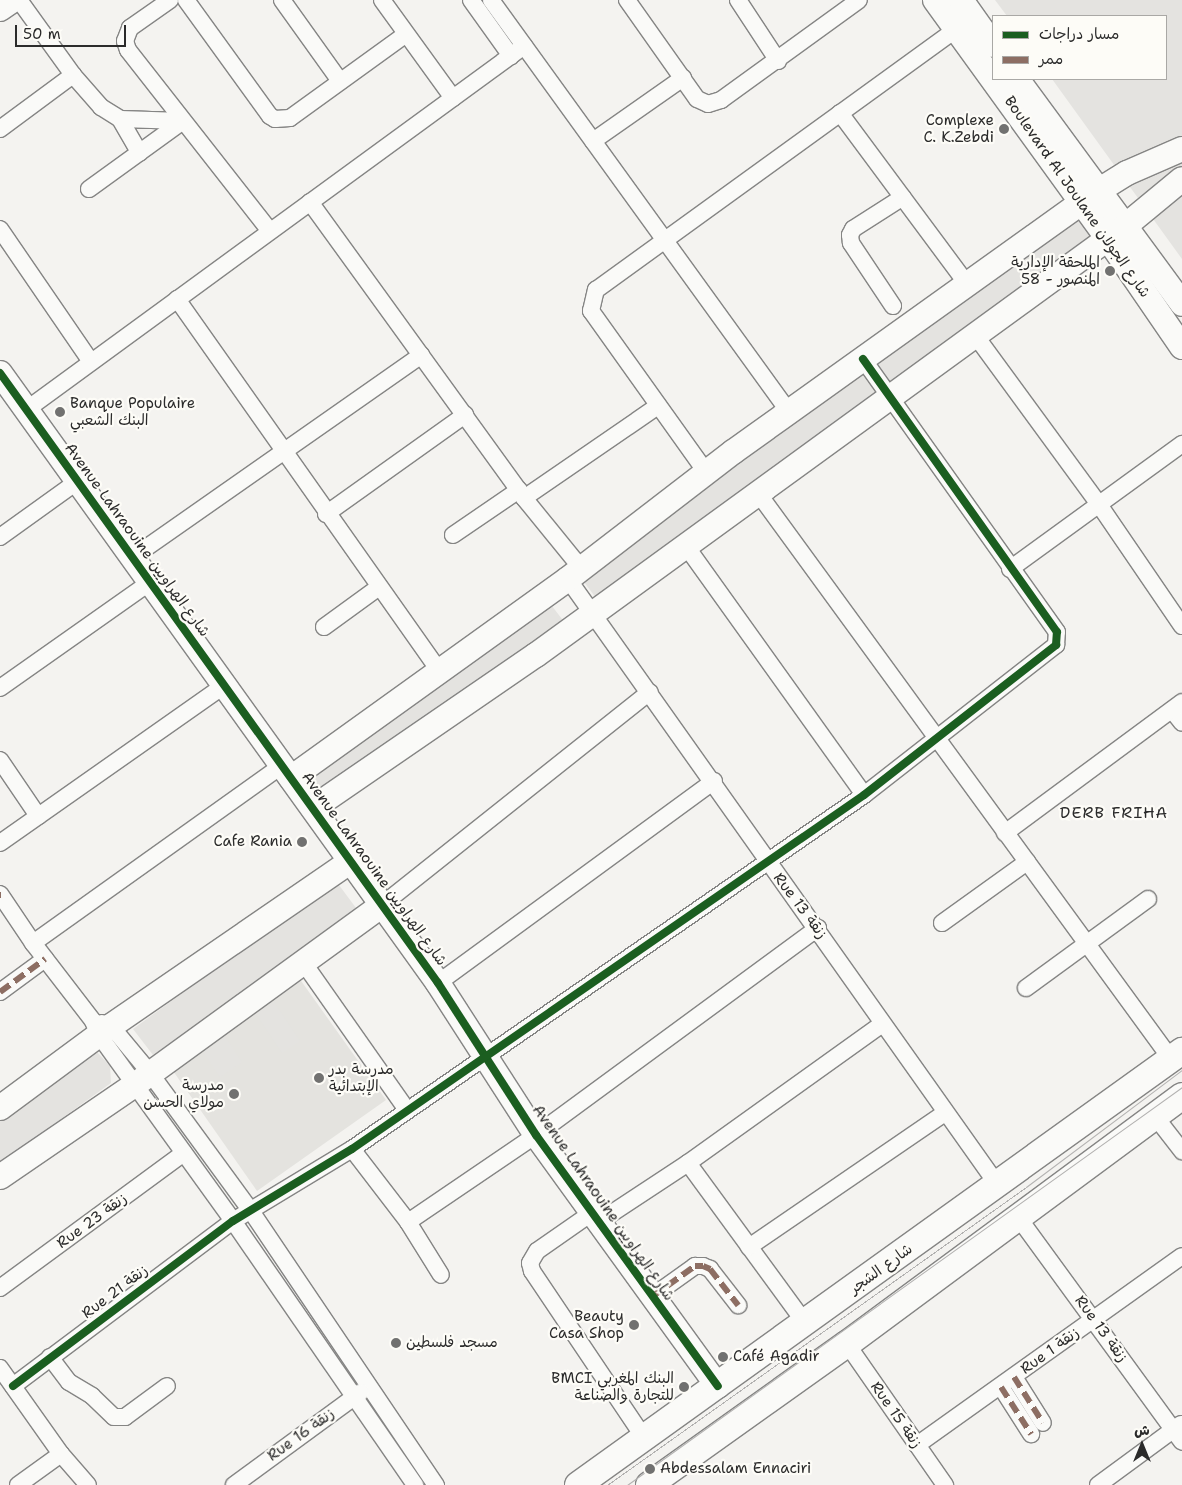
<!DOCTYPE html>
<meta charset="utf-8">
<style>
body{margin:0}
#map{position:relative;width:1182px;height:1485px;overflow:hidden;background:#f4f3f0;font-family:"Shantell Sans","Playpen Sans Arabic",sans-serif}
div>[style]{position:absolute}
.built>*{inset:0;background:#e4e3df}
.green>*{inset:0;background:#e4e3e0}
.roads{filter:drop-shadow(1px 0 #858584) drop-shadow(-1px 0 #858584) drop-shadow(0 1px #858584) drop-shadow(0 -1px #858584)}
.street>*{height:16px;margin:-8px;padding:0 8px;transform-origin:8px;border-radius:8px;background:#fafaf8}
.secondary>*{height:24px;margin:-12px;padding:0 12px;transform-origin:12px;border-radius:12px;background:#fafaf8}
.primary>*{height:26px;margin:-13px;padding:0 13px;transform-origin:13px;border-radius:13px;background:#fafaf8}
.tram>*{height:1px;margin:-0.5px;padding:0 0.5px;transform-origin:0.5px;border-radius:0.5px;background:#b3b2b1}
.quiet>*{height:6px;margin-top:-3px;transform-origin:0;background:repeating-linear-gradient(90deg,#8d6e63 0 12px,transparent 0 18px)}
.cycleway>*{height:8px;margin:-4px;padding:0 4px;transform-origin:4px;border-radius:4px;background:#1b5e20}
.dots>*{width:14px;height:14px;translate:-50% -50%;box-sizing:border-box;border:2px solid #fdfcf7;border-radius:50%}
span{translate:-50% -50%;white-space:nowrap;text-align:center;line-height:1.15;-webkit-text-stroke:4.5px #fdfcf7;paint-order:stroke}
.poi-label{font-size:15px;color:#2b2b2b}
.right{translate:-100% -50%;text-align:right}
.left{translate:0 -50%;text-align:left}
.street-label{font-size:15px;color:#2b2b2b}
.neighbourhood-label{font-size:16px;color:#2b2b2b;letter-spacing:1px}
.legend{position:absolute;left:992px;top:15px;width:175px;height:65px;box-sizing:border-box;background:#fdfcf7;border:1px solid #a9a8a5;margin:0;padding:6px 9px;list-style:none;font-size:15px;color:#2b2b2b}
.legend li{display:flex;align-items:center;gap:10px;height:25px}
.legend b{width:25px;border:1px solid #a9a8a5}
.north{position:absolute;left:1117px;top:1420px;width:50px;height:50px;-webkit-text-stroke:4px #fdfcf7;paint-order:stroke;rotate:0deg;font-size:14px;font-weight:700;line-height:20px;text-align:center;color:#2b2b2b}
.north::after{content:'';display:block;margin:auto;width:18px;height:22px;background:#2b2b2b;clip-path:polygon(50% 0,100% 100%,50% 72%,0 100%)}
.scale{position:absolute;left:15px;top:25px;width:111px;height:22px;box-sizing:border-box;border:2px solid #2b2b2b;border-top:0;padding-left:6px;font-size:15px;line-height:18px;white-space:nowrap;color:#2b2b2b;-webkit-text-stroke:4px #fdfcf7;paint-order:stroke}
</style>
<div id="map">
<div class="built">
<div style="clip-path:polygon(299px 978px,386px 1100px,257px 1191px,171px 1068px)"></div>
</div>
<div class="green">
<div style="clip-path:polygon(995px 0,1182px 0,1182px 259px,1052px 79px,1166px 79px,1166px 16px,1007px 16px)"></div>
<div style="clip-path:polygon(1082px 202px,1108px 239px,596px 598px,584px 582px,733px 452px)"></div>
<div style="clip-path:polygon(552px 606px,565px 623px,315px 799px,303px 783px)"></div>
<div style="clip-path:polygon(336px 881px,359px 912px,153px 1055px,133px 1029px)"></div>
<div style="clip-path:polygon(274px 1002px,300px 1041px,282px 1053px,256px 1014px)"></div>
<div style="clip-path:polygon(225px 1037px,242px 1062px,220px 1077px,203px 1052px)"></div>
<div style="clip-path:polygon(97px 1052px,110px 1066px,111px 1083px,0 1163px,0 1116px,89px 1053px)"></div>
</div>
<div class="roads">
<div class="street">
<div style="left:19px;top:0;width:92px;rotate:54.2deg"></div>
<div style="left:73px;top:75px;width:43px;rotate:48.8deg"></div>
<div style="left:101px;top:107px;width:22px;rotate:32deg"></div>
<div style="left:120px;top:119px;width:63px;rotate:1.8deg"></div>
<div style="left:170px;top:0;width:49px;rotate:145deg"></div>
<div style="left:130px;top:28px;width:14px;rotate:111deg"></div>
<div style="left:125px;top:41px;width:9px;rotate:72deg"></div>
<div style="left:128px;top:50px;width:230px;rotate:51.9deg"></div>
<div style="left:186px;top:0;width:143px;rotate:54.1deg"></div>
<div style="left:270px;top:116px;width:6px;rotate:31deg"></div>
<div style="left:275px;top:119px;width:15px;rotate:-4deg"></div>
<div style="left:290px;top:118px;width:143px;rotate:-35.9deg"></div>
<div style="left:282px;top:0;width:100px;rotate:54.4deg"></div>
<div style="left:382px;top:0;width:121px;rotate:54.1deg"></div>
<div style="left:471px;top:0;width:69px;rotate:54.5deg"></div>
<div style="left:491px;top:0;width:508px;rotate:54.12deg"></div>
<div style="left:627px;top:0;width:121px;rotate:54.7deg"></div>
<div style="left:697px;top:99px;width:12px;rotate:24deg"></div>
<div style="left:708px;top:104px;width:14px;rotate:-17deg"></div>
<div style="left:721px;top:100px;width:170px;rotate:-35.9deg"></div>
<div style="left:738px;top:0;width:73px;rotate:56.7deg"></div>
<div style="left:840px;top:113px;width:213px;rotate:53.4deg"></div>
<div style="left:120px;top:119px;width:39px;rotate:60deg"></div>
<div style="left:0;top:129px;width:91px;rotate:-36.5deg"></div>
<div style="left:593px;top:141px;width:110px;rotate:-35deg"></div>
<div style="left:89px;top:189px;width:116px;rotate:-35.9deg"></div>
<div style="left:310px;top:202px;width:365px;rotate:54.1deg"></div>
<div style="left:524px;top:498px;width:90px;rotate:50.8deg"></div>
<div style="left:0;top:229px;width:161px;rotate:55.6deg"></div>
<div style="left:177px;top:299px;width:455px;rotate:54.8deg"></div>
<div style="left:893px;top:306px;width:76px;rotate:-123.7deg"></div>
<div style="left:851px;top:243px;width:8px;rotate:-97deg"></div>
<div style="left:850px;top:235px;width:7px;rotate:-63deg"></div>
<div style="left:853px;top:229px;width:59px;rotate:-32.6deg"></div>
<div style="left:975px;top:335px;width:208px;rotate:53.8deg"></div>
<div style="left:1098px;top:503px;width:149px;rotate:55.7deg"></div>
<div style="left:26px;top:410px;width:617px;rotate:-36.16deg"></div>
<div style="left:706px;top:472px;width:198px;rotate:-125.5deg"></div>
<div style="left:591px;top:311px;width:22px;rotate:-77deg"></div>
<div style="left:596px;top:290px;width:445px;rotate:-35.9deg"></div>
<div style="left:758px;top:493px;width:701px;rotate:53.88deg"></div>
<div style="left:524px;top:498px;width:163px;rotate:-34.5deg"></div>
<div style="left:326px;top:514px;width:171px;rotate:-35.5deg"></div>
<div style="left:453px;top:535px;width:80px;rotate:-34.3deg"></div>
<div style="left:0;top:537px;width:96px;rotate:-35.7deg"></div>
<div style="left:686px;top:546px;width:306px;rotate:54.4deg"></div>
<div style="left:133px;top:557px;width:352px;rotate:-35deg"></div>
<div style="left:1010px;top:569px;width:213px;rotate:-36deg"></div>
<div style="left:568px;top:579px;width:742px;rotate:54.66deg"></div>
<div style="left:324px;top:627px;width:68px;rotate:-36deg"></div>
<div style="left:0;top:688px;width:184px;rotate:-35.2deg"></div>
<div style="left:1172px;top:710px;width:16px;rotate:52deg"></div>
<div style="left:0;top:760px;width:68px;rotate:55.8deg"></div>
<div style="left:1005px;top:833px;width:220px;rotate:-36.5deg"></div>
<div style="left:0;top:843px;width:275px;rotate:-35.1deg"></div>
<div style="left:0;top:894px;width:59px;rotate:56deg"></div>
<div style="left:33px;top:943px;width:98px;rotate:52.4deg"></div>
<div style="left:93px;top:1021px;width:15px;rotate:67deg"></div>
<div style="left:99px;top:1035px;width:229px;rotate:54.2deg"></div>
<div style="left:233px;top:1221px;width:321px;rotate:55.4deg"></div>
<div style="left:382px;top:905px;width:342px;rotate:-38.5deg"></div>
<div style="left:942px;top:923px;width:105px;rotate:-35.7deg"></div>
<div style="left:33px;top:943px;width:305px;rotate:-35.5deg"></div>
<div style="left:303px;top:962px;width:181px;rotate:54.9deg"></div>
<div style="left:438px;top:983px;width:342px;rotate:-36.2deg"></div>
<div style="left:1026px;top:988px;width:151px;rotate:-36.1deg"></div>
<div style="left:0;top:992px;width:56px;rotate:-36.3deg"></div>
<div style="left:102px;top:1023px;width:9px;rotate:18deg"></div>
<div style="left:111px;top:1026px;width:61px;rotate:50.3deg"></div>
<div style="left:150px;top:1073px;width:171px;rotate:53.8deg"></div>
<div style="left:251px;top:1211px;width:331px;rotate:56deg"></div>
<div style="left:1154px;top:1115px;width:46px;rotate:52.1deg"></div>
<div style="left:352px;top:1149px;width:92px;rotate:52.5deg"></div>
<div style="left:408px;top:1222px;width:62px;rotate:58.1deg"></div>
<div style="left:688px;top:1163px;width:198px;rotate:53.8deg"></div>
<div style="left:593px;top:1212px;width:68px;rotate:145.1deg"></div>
<div style="left:537px;top:1251px;width:14px;rotate:120deg"></div>
<div style="left:530px;top:1263px;width:8px;rotate:76deg"></div>
<div style="left:532px;top:1271px;width:202px;rotate:56.1deg"></div>
<div style="left:1018px;top:1217px;width:278px;rotate:53.9deg"></div>
<div style="left:600px;top:1221px;width:105px;rotate:-33.4deg"></div>
<div style="left:688px;top:1163px;width:239px;rotate:-35.6deg"></div>
<div style="left:408px;top:1222px;width:155px;rotate:-34.2deg"></div>
<div style="left:536px;top:1135px;width:350px;rotate:-36.3deg"></div>
<div style="left:749px;top:1247px;width:237px;rotate:-34.4deg"></div>
<div style="left:0;top:1288px;width:228px;rotate:-36.3deg"></div>
<div style="left:653px;top:1296px;width:52px;rotate:-35.5deg"></div>
<div style="left:695px;top:1266px;width:8px"></div>
<div style="left:703px;top:1266px;width:8px;rotate:23deg"></div>
<div style="left:710px;top:1269px;width:46px;rotate:52.1deg"></div>
<div style="left:847px;top:1344px;width:172px;rotate:55.2deg"></div>
<div style="left:50px;top:1357px;width:31px;rotate:53deg"></div>
<div style="left:69px;top:1382px;width:27px;rotate:31deg"></div>
<div style="left:92px;top:1396px;width:30px;rotate:44deg"></div>
<div style="left:114px;top:1417px;width:11px"></div>
<div style="left:125px;top:1417px;width:52px;rotate:-36.4deg"></div>
<div style="left:0;top:1368px;width:105px;rotate:54.7deg"></div>
<div style="left:61px;top:1454px;width:41px;rotate:48.9deg"></div>
<div style="left:1014px;top:1377px;width:54px;rotate:57.8deg"></div>
<div style="left:13px;top:1386px;width:275px;rotate:-36.9deg"></div>
<div style="left:233px;top:1221px;width:139px;rotate:-31.2deg"></div>
<div style="left:352px;top:1149px;width:622px;rotate:-34.66deg"></div>
<div style="left:864px;top:795px;width:244px;rotate:-38deg"></div>
<div style="left:1056px;top:645px;width:13px;rotate:-86deg"></div>
<div style="left:1057px;top:632px;width:335px;rotate:-125.4deg"></div>
<div style="left:1001px;top:1387px;width:56px;rotate:57.4deg"></div>
<div style="left:917px;top:1445px;width:325px;rotate:-35.5deg"></div>
<div style="left:18px;top:1485px;width:53px;rotate:-35.8deg"></div>
<div style="left:234px;top:1485px;width:157px;rotate:-36.2deg"></div>
<div style="left:1098px;top:1485px;width:103px;rotate:-36.3deg"></div>
</div>
<div class="secondary">
<div style="left:935px;top:0;width:295px;rotate:54.1deg"></div>
<div style="left:1108px;top:239px;width:131px;rotate:55.6deg"></div>
<div style="left:961px;top:0;width:55px;rotate:54.6deg"></div>
<div style="left:0;top:9px;width:16px;rotate:-35deg"></div>
<div style="left:1017px;top:79px;width:279px;rotate:53.7deg"></div>
<div style="left:0;top:373px;width:751px;rotate:54.32deg"></div>
<div style="left:438px;top:983px;width:181px;rotate:57.2deg"></div>
<div style="left:536px;top:1135px;width:310px;rotate:54.1deg"></div>
<div style="left:291px;top:778px;width:341px;rotate:-35.7deg"></div>
<div style="left:568px;top:579px;width:208px;rotate:-37.6deg"></div>
<div style="left:733px;top:452px;width:449px;rotate:-35.6deg"></div>
<div style="left:1098px;top:191px;width:34px;rotate:-32deg"></div>
<div style="left:1127px;top:173px;width:60px;rotate:-23.6deg"></div>
<div style="left:313px;top:808px;width:270px;rotate:-34.5deg"></div>
<div style="left:536px;top:655px;width:727px;rotate:-36.05deg"></div>
<div style="left:1124px;top:227px;width:75px;rotate:-39.6deg"></div>
<div style="left:0;top:1108px;width:138px;rotate:-36.5deg"></div>
<div style="left:111px;top:1026px;width:291px;rotate:-34.5deg"></div>
<div style="left:0;top:1177px;width:165px;rotate:-34.4deg"></div>
<div style="left:136px;top:1084px;width:304px;rotate:-36deg"></div>
</div>
<div class="primary">
<div style="left:578px;top:1485px;width:744px;rotate:-35.7deg"></div>
<div style="left:649px;top:1485px;width:243px;rotate:-35.5deg"></div>
<div style="left:847px;top:1344px;width:417px;rotate:-36.5deg"></div>
</div>
</div>
<div class="tram">
<div style="left:607px;top:1485px;width:514px;rotate:-35.42deg"></div>
<div style="left:1026px;top:1187px;width:195px;rotate:-36.9deg"></div>
<div style="left:627px;top:1485px;width:683px;rotate:-35.64deg"></div>
</div>
<div class="quiet">
<div style="left:0;top:895px;width:1px"></div>
<div style="left:0;top:992px;width:56px;rotate:-36.3deg"></div>
<div style="left:653px;top:1296px;width:52px;rotate:-35.5deg"></div>
<div style="left:695px;top:1266px;width:8px"></div>
<div style="left:703px;top:1266px;width:8px;rotate:23deg"></div>
<div style="left:710px;top:1269px;width:46px;rotate:52.1deg"></div>
<div style="left:1014px;top:1377px;width:54px;rotate:57.8deg"></div>
<div style="left:1001px;top:1387px;width:56px;rotate:57.4deg"></div>
</div>
<div class="cycleway">
<div style="left:0;top:373px;width:751px;rotate:54.32deg"></div>
<div style="left:438px;top:983px;width:181px;rotate:57.2deg"></div>
<div style="left:536px;top:1135px;width:310px;rotate:54.1deg"></div>
<div style="left:13px;top:1386px;width:275px;rotate:-36.9deg"></div>
<div style="left:233px;top:1221px;width:139px;rotate:-31.2deg"></div>
<div style="left:352px;top:1149px;width:622px;rotate:-34.66deg"></div>
<div style="left:864px;top:795px;width:244px;rotate:-38deg"></div>
<div style="left:1056px;top:645px;width:13px;rotate:-86deg"></div>
<div style="left:1057px;top:632px;width:335px;rotate:-125.4deg"></div>
</div>
<div class="dots">
<div style="left:1004px;top:129px;background:#717170"></div>
<div style="left:1110px;top:271px;background:#717170"></div>
<div style="left:60px;top:412px;background:#717170"></div>
<div style="left:302px;top:842px;background:#717170"></div>
<div style="left:319px;top:1078px;background:#717170"></div>
<div style="left:234px;top:1094px;background:#717170"></div>
<div style="left:634px;top:1325px;background:#717170"></div>
<div style="left:396px;top:1343px;background:#717170"></div>
<div style="left:723px;top:1357px;background:#717170"></div>
<div style="left:684px;top:1387px;background:#717170"></div>
<div style="left:650px;top:1469px;background:#717170"></div>
</div>
<div class="poi-label">
<span class="right" style="left:994px;top:129px">Complexe<br>C. K.Zebdi</span>
<span class="right" style="left:1100px;top:271px">الملحقة الإدارية<br>58 - المنصور</span>
<span class="left" style="left:70px;top:412px">Banque Populaire<br>البنك الشعبي</span>
<span class="right" style="left:292px;top:842px">Cafe Rania</span>
<span class="left" style="left:329px;top:1078px">مدرسة بدر<br>الإبتدائية</span>
<span class="right" style="left:224px;top:1094px">مدرسة<br>مولاي الحسن</span>
<span class="right" style="left:624px;top:1325px">Beauty<br>Casa Shop</span>
<span class="left" style="left:406px;top:1343px">مسجد فلسطين</span>
<span class="left" style="left:733px;top:1357px">Café Agadir</span>
<span class="right" style="left:674px;top:1387px">BMCI البنك المغربي<br>للتجارة والصناعة</span>
<span class="left" style="left:660px;top:1469px">Abdessalam Ennaciri</span>
</div>
<div class="street-label">
<span style="left:1077px;top:197px;rotate:55deg">Boulevard Al Joulane شارع الجولان</span>
<span style="left:137px;top:540px;rotate:54deg">Avenue Lahraouine شارع الهراويين</span>
<span style="left:374px;top:869px;rotate:54deg">Avenue Lahraouine شارع الهراويين</span>
<span style="left:800px;top:906px;rotate:53deg">Rue 13 زنقة</span>
<span style="left:603px;top:1203px;rotate:55deg">Avenue Lahraouine شارع الهراويين</span>
<span style="left:92px;top:1221px;rotate:-36deg">Rue 23 زنقة</span>
<span style="left:881px;top:1269px;rotate:-36deg">شارع الشجر</span>
<span style="left:115px;top:1292px;rotate:-37deg">Rue 21 زنقة</span>
<span style="left:1101px;top:1329px;rotate:54deg">Rue 13 زنقة</span>
<span style="left:1050px;top:1351px;rotate:-36deg">Rue 1 زنقة</span>
<span style="left:896px;top:1415px;rotate:55deg">Rue 15 زنقة</span>
<span style="left:301px;top:1435px;rotate:-36deg">Rue 16 زنقة</span>
</div>
<div class="neighbourhood-label">
<span style="left:1114px;top:813px">DERB FRIHA</span>
</div>
<ul class="legend">
<li><b style="height:6px;background:#1b5e20"></b>مسار دراجات</li>
<li><b style="height:6px;background:#8d6e63"></b>ممر</li>
</ul>
<div class="north">ش</div>
<div class="scale">50 m</div>
</div>
